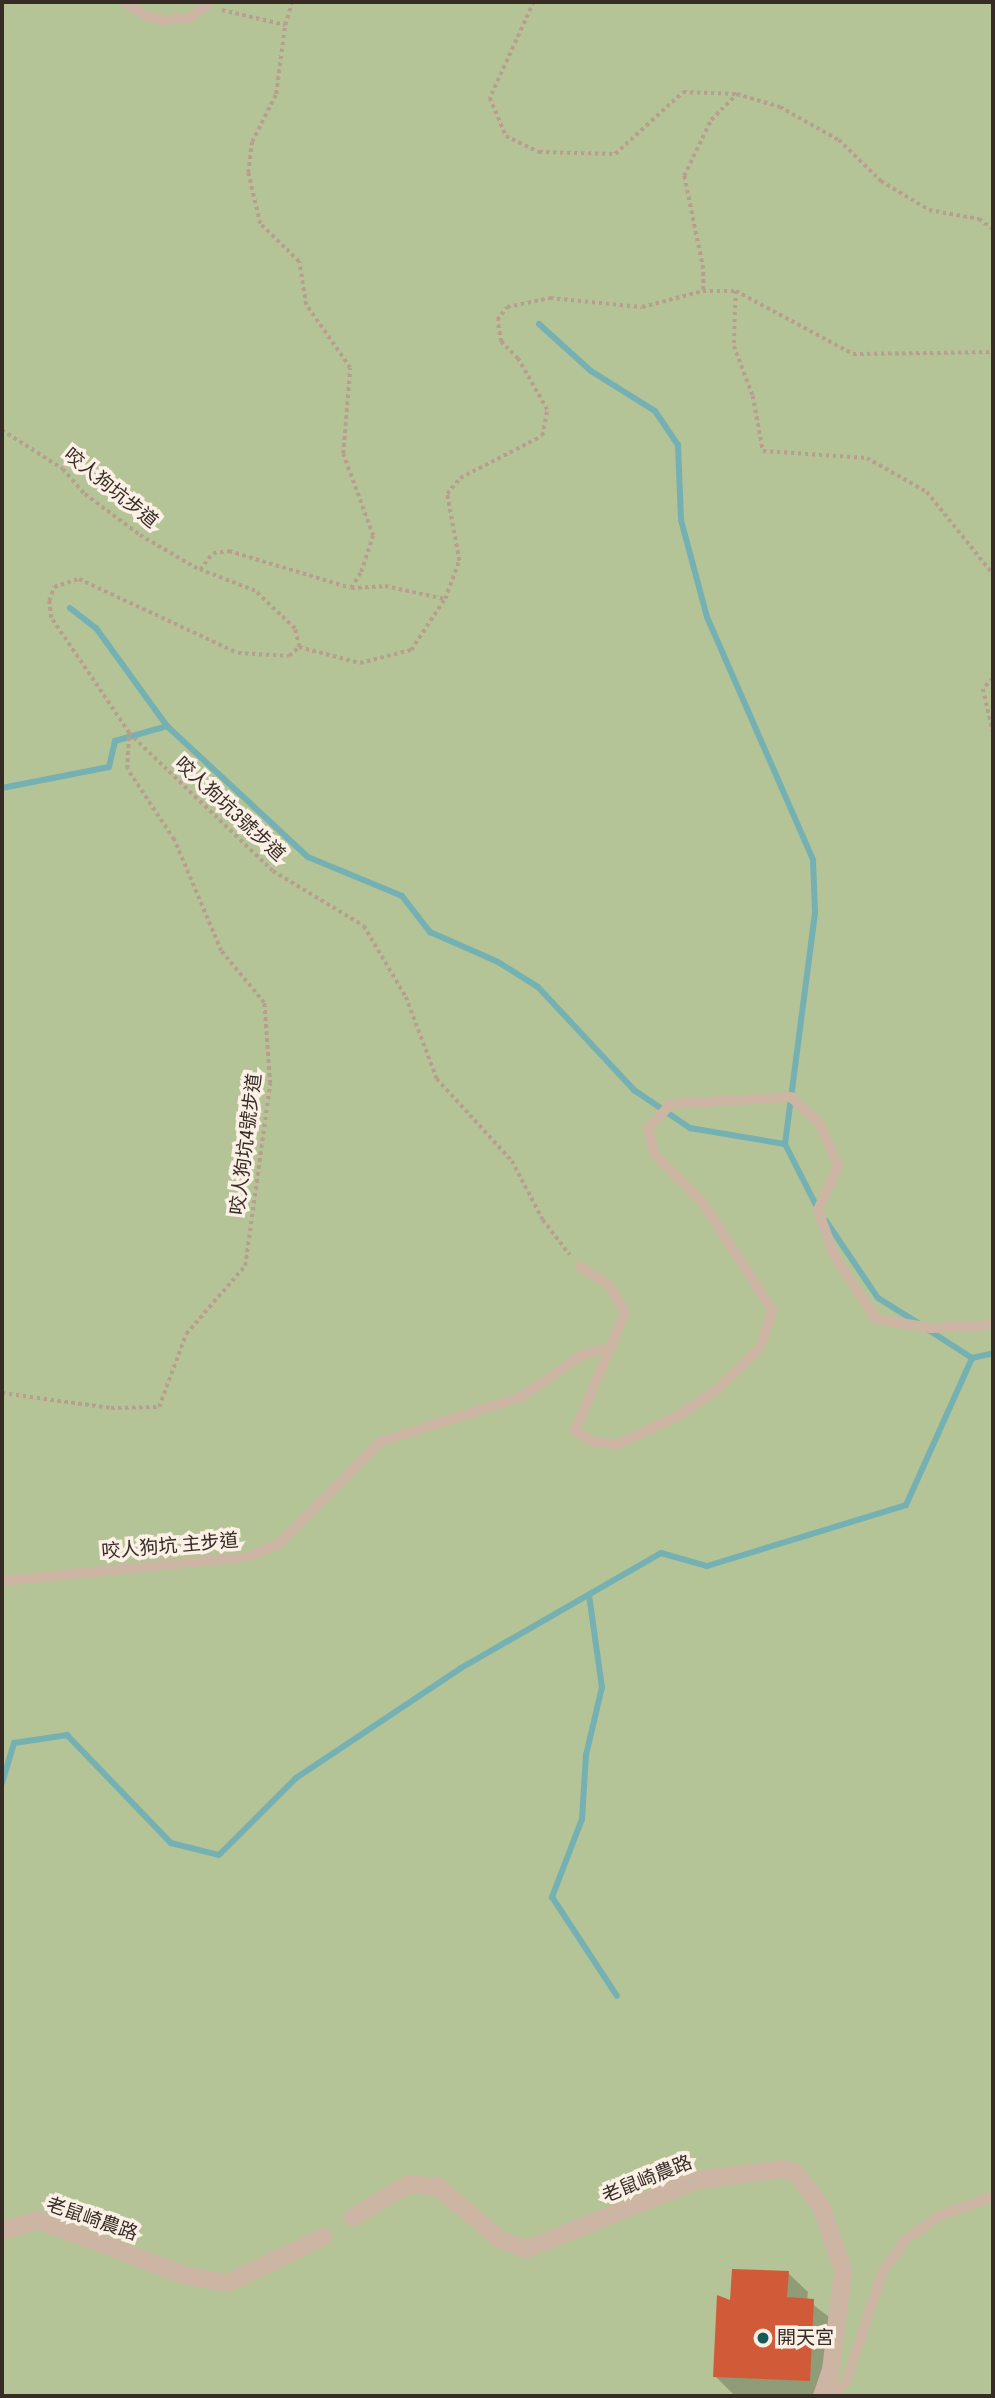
<!DOCTYPE html>
<meta charset="utf-8">
<style>
body{margin:0}
#map{position:relative;width:995px;height:2398px;overflow:hidden;background:#f3e6d8;font-family:"Roboto Condensed","Noto Sans TC",sans-serif}
div>[style]{position:absolute}
.green>*{inset:0;background:#b5c497}
.shadow>*{inset:0;background:#0003}
.stream>*{height:6px;margin:-3px;padding:0 3px;transform-origin:3px;border-radius:3px;background:#75b1b3}
.building>*{inset:0;background:#d15b39}
.path>*{height:3.5px;margin-top:-1.75px;transform-origin:0;background:repeating-linear-gradient(90deg,#b89f8d 0 3.5px,transparent 0 7px)}
.service>*{height:10px;margin:-5px;padding:0 5px;transform-origin:5px;border-radius:5px;background:#cdb5a3}
.minor>*{height:18px;margin:-9px;padding:0 9px;transform-origin:9px;border-radius:9px;background:#cdb5a3}
.dots>*{width:19px;height:19px;translate:-50% -50%;box-sizing:border-box;border:4px solid #fbf0e5;border-radius:50%}
span{translate:-50% -50%;white-space:nowrap;text-align:center;line-height:1.15;-webkit-text-stroke:7px #fbf0e5;paint-order:stroke}
.street-label{font-size:19px;color:#372b26}
.poi-label{font-size:19px;color:#372b26}
.left{translate:0 -50%;text-align:left}
.frame{position:absolute;inset:0;border:4px solid #372b26;pointer-events:none}
</style>
<div id="map">
<div class="green">
<div style="clip-path:polygon(2px 2px,993px 2px,993px 2396px,2px 2396px)"></div>
</div>
<div class="shadow">
<div style="clip-path:polygon(788px 2273px,808px 2292px,807px 2300px,833px 2320px,830px 2396px,735px 2396px,715px 2376px,732px 2302px)"></div>
</div>
<div class="stream">
<div style="left:539px;top:324px;width:70px;rotate:42.1deg"></div>
<div style="left:591px;top:371px;width:75px;rotate:32deg"></div>
<div style="left:655px;top:411px;width:41px;rotate:55.9deg"></div>
<div style="left:678px;top:445px;width:75px;rotate:87.7deg"></div>
<div style="left:681px;top:520px;width:100px;rotate:75deg"></div>
<div style="left:707px;top:617px;width:265px;rotate:66.4deg"></div>
<div style="left:813px;top:860px;width:53px;rotate:87.8deg"></div>
<div style="left:815px;top:913px;width:233px;rotate:97.4deg"></div>
<div style="left:70px;top:608px;width:33px;rotate:38deg"></div>
<div style="left:96px;top:628px;width:121px;rotate:54.1deg"></div>
<div style="left:2px;top:788px;width:109px;rotate:-11.1deg"></div>
<div style="left:109px;top:767px;width:27px;rotate:-77deg"></div>
<div style="left:115px;top:741px;width:54px;rotate:-16.1deg"></div>
<div style="left:167px;top:726px;width:192px;rotate:42.9deg"></div>
<div style="left:308px;top:857px;width:102px;rotate:22.5deg"></div>
<div style="left:402px;top:896px;width:46px;rotate:52.1deg"></div>
<div style="left:430px;top:932px;width:74px;rotate:23.8deg"></div>
<div style="left:498px;top:962px;width:47px;rotate:32deg"></div>
<div style="left:538px;top:987px;width:141px;rotate:47deg"></div>
<div style="left:634px;top:1090px;width:68px;rotate:34.2deg"></div>
<div style="left:690px;top:1128px;width:96px;rotate:9.6deg"></div>
<div style="left:785px;top:1144px;width:73px;rotate:63.1deg"></div>
<div style="left:826px;top:1221px;width:93px;rotate:56deg"></div>
<div style="left:878px;top:1298px;width:47px;rotate:32deg"></div>
<div style="left:927px;top:1329px;width:54px;rotate:32.8deg"></div>
<div style="left:589px;top:1595px;width:93px;rotate:82deg"></div>
<div style="left:602px;top:1687px;width:70px;rotate:103.2deg"></div>
<div style="left:586px;top:1755px;width:64px;rotate:93.6deg"></div>
<div style="left:582px;top:1819px;width:84px;rotate:111deg"></div>
<div style="left:552px;top:1897px;width:118px;rotate:56.7deg"></div>
<div style="left:2px;top:1783px;width:42px;rotate:-73.3deg"></div>
<div style="left:14px;top:1743px;width:54px;rotate:-8.6deg"></div>
<div style="left:67px;top:1735px;width:150px;rotate:46.1deg"></div>
<div style="left:171px;top:1843px;width:49px;rotate:14deg"></div>
<div style="left:219px;top:1855px;width:109px;rotate:-45deg"></div>
<div style="left:296px;top:1778px;width:198px;rotate:-33.7deg"></div>
<div style="left:461px;top:1668px;width:231px;rotate:-29.9deg"></div>
<div style="left:661px;top:1553px;width:48px;rotate:15.8deg"></div>
<div style="left:707px;top:1566px;width:208px;rotate:-17deg"></div>
<div style="left:906px;top:1505px;width:161px;rotate:-65.8deg"></div>
<div style="left:972px;top:1358px;width:22px;rotate:-13deg"></div>
</div>
<div class="building">
<div style="clip-path:polygon(732px 2269px,789px 2271px,787px 2297px,814px 2299px,810px 2381px,713px 2377px,717px 2295px,730px 2300px)"></div>
</div>
<div class="path">
<div style="left:534px;top:2px;width:106px;rotate:114.6deg"></div>
<div style="left:490px;top:98px;width:41px;rotate:67.2deg"></div>
<div style="left:506px;top:136px;width:37px;rotate:26deg"></div>
<div style="left:539px;top:152px;width:76px;rotate:1.5deg"></div>
<div style="left:615px;top:154px;width:92px;rotate:-42.4deg"></div>
<div style="left:683px;top:92px;width:54px;rotate:2.1deg"></div>
<div style="left:737px;top:94px;width:45px;rotate:16.8deg"></div>
<div style="left:780px;top:107px;width:68px;rotate:29.2deg"></div>
<div style="left:839px;top:140px;width:59px;rotate:44.3deg"></div>
<div style="left:881px;top:181px;width:56px;rotate:31.1deg"></div>
<div style="left:929px;top:210px;width:51px;rotate:10.2deg"></div>
<div style="left:979px;top:219px;width:17px;rotate:36deg"></div>
<div style="left:222px;top:10px;width:65px;rotate:13.4deg"></div>
<div style="left:703px;top:290px;width:21px;rotate:-90deg"></div>
<div style="left:703px;top:269px;width:95px;rotate:-101.5deg"></div>
<div style="left:684px;top:176px;width:62px;rotate:-64.3deg"></div>
<div style="left:711px;top:120px;width:37px;rotate:-45deg"></div>
<div style="left:736px;top:291px;width:55px;rotate:92.1deg"></div>
<div style="left:734px;top:346px;width:53px;rotate:69.2deg"></div>
<div style="left:753px;top:396px;width:56px;rotate:79.7deg"></div>
<div style="left:763px;top:451px;width:104px;rotate:3.9deg"></div>
<div style="left:867px;top:458px;width:69px;rotate:29.5deg"></div>
<div style="left:927px;top:492px;width:105px;rotate:51.2deg"></div>
<div style="left:2px;top:430px;width:72px;rotate:32.6deg"></div>
<div style="left:63px;top:469px;width:33px;rotate:49deg"></div>
<div style="left:85px;top:494px;width:69px;rotate:36.7deg"></div>
<div style="left:140px;top:535px;width:69px;rotate:30.3deg"></div>
<div style="left:351px;top:588px;width:34px;rotate:-3deg"></div>
<div style="left:385px;top:586px;width:61px;rotate:12.2deg"></div>
<div style="left:445px;top:599px;width:40px;rotate:-69.8deg"></div>
<div style="left:459px;top:561px;width:68px;rotate:-100.2deg"></div>
<div style="left:447px;top:494px;width:21px;rotate:-51deg"></div>
<div style="left:460px;top:478px;width:92px;rotate:-27.1deg"></div>
<div style="left:542px;top:436px;width:26px;rotate:-79deg"></div>
<div style="left:547px;top:410px;width:59px;rotate:-119.6deg"></div>
<div style="left:518px;top:359px;width:24px;rotate:-135deg"></div>
<div style="left:501px;top:342px;width:22px;rotate:-100deg"></div>
<div style="left:497px;top:320px;width:16px;rotate:-52deg"></div>
<div style="left:507px;top:307px;width:44px;rotate:-11.8deg"></div>
<div style="left:550px;top:298px;width:92px;rotate:5.6deg"></div>
<div style="left:642px;top:307px;width:63px;rotate:-14.7deg"></div>
<div style="left:703px;top:291px;width:33px"></div>
<div style="left:736px;top:291px;width:133px;rotate:28.3deg"></div>
<div style="left:853px;top:354px;width:140px;rotate:-0.8deg"></div>
<div style="left:299px;top:647px;width:63px;rotate:14.7deg"></div>
<div style="left:360px;top:663px;width:53px;rotate:-14.3deg"></div>
<div style="left:411px;top:650px;width:60px;rotate:-56.6deg"></div>
<div style="left:993px;top:679px;width:14px;rotate:135deg"></div>
<div style="left:983px;top:689px;width:44px;rotate:76.9deg"></div>
<div style="left:129px;top:733px;width:199px;rotate:43.8deg"></div>
<div style="left:273px;top:871px;width:106px;rotate:31.1deg"></div>
<div style="left:364px;top:926px;width:82px;rotate:59.4deg"></div>
<div style="left:406px;top:997px;width:88px;rotate:69.3deg"></div>
<div style="left:437px;top:1079px;width:111px;rotate:47.6deg"></div>
<div style="left:512px;top:1161px;width:67px;rotate:62.3deg"></div>
<div style="left:543px;top:1220px;width:44px;rotate:52.4deg"></div>
<div style="left:2px;top:1393px;width:110px;rotate:7.8deg"></div>
<div style="left:111px;top:1408px;width:48px;rotate:-1.2deg"></div>
<div style="left:159px;top:1407px;width:78px;rotate:-69.7deg"></div>
<div style="left:186px;top:1334px;width:90px;rotate:-49.1deg"></div>
<div style="left:245px;top:1266px;width:184px;rotate:-82.2deg"></div>
<div style="left:270px;top:1084px;width:81px;rotate:-94.2deg"></div>
<div style="left:264px;top:1003px;width:67px;rotate:-129.6deg"></div>
<div style="left:221px;top:951px;width:121px;rotate:-112.9deg"></div>
<div style="left:174px;top:840px;width:85px;rotate:-123.5deg"></div>
<div style="left:127px;top:769px;width:36px;rotate:-87deg"></div>
<div style="left:129px;top:733px;width:139px;rotate:-124.1deg"></div>
<div style="left:51px;top:618px;width:17px;rotate:-97deg"></div>
<div style="left:49px;top:601px;width:15px;rotate:-70deg"></div>
<div style="left:54px;top:587px;width:26px;rotate:-18deg"></div>
<div style="left:79px;top:579px;width:175px;rotate:25deg"></div>
<div style="left:238px;top:653px;width:51px;rotate:3.4deg"></div>
<div style="left:289px;top:656px;width:13px;rotate:-42deg"></div>
<div style="left:299px;top:647px;width:18px;rotate:-103deg"></div>
<div style="left:295px;top:629px;width:55px;rotate:-136.5deg"></div>
<div style="left:255px;top:591px;width:59px;rotate:-159.1deg"></div>
<div style="left:200px;top:570px;width:21px;rotate:-53deg"></div>
<div style="left:213px;top:553px;width:16px;rotate:-7deg"></div>
<div style="left:229px;top:551px;width:127px;rotate:16.9deg"></div>
<div style="left:351px;top:588px;width:19px;rotate:-58deg"></div>
<div style="left:361px;top:572px;width:38px;rotate:-72deg"></div>
<div style="left:373px;top:536px;width:87px;rotate:-110.1deg"></div>
<div style="left:343px;top:454px;width:86px;rotate:-85.3deg"></div>
<div style="left:350px;top:368px;width:77px;rotate:-124.9deg"></div>
<div style="left:306px;top:305px;width:44px;rotate:-99.2deg"></div>
<div style="left:299px;top:262px;width:54px;rotate:-135.7deg"></div>
<div style="left:260px;top:224px;width:52px;rotate:-103.2deg"></div>
<div style="left:248px;top:173px;width:31px;rotate:-83deg"></div>
<div style="left:252px;top:142px;width:54px;rotate:-63.4deg"></div>
<div style="left:276px;top:94px;width:70px;rotate:-82.6deg"></div>
<div style="left:285px;top:25px;width:24px;rotate:-73deg"></div>
</div>
<div class="service">
<div style="left:125px;top:2px;width:23px;rotate:34deg"></div>
<div style="left:144px;top:15px;width:21px;rotate:14deg"></div>
<div style="left:164px;top:20px;width:25px;rotate:-5deg"></div>
<div style="left:189px;top:18px;width:21px;rotate:-35deg"></div>
<div style="left:580px;top:1267px;width:33px;rotate:31deg"></div>
<div style="left:608px;top:1284px;width:33px;rotate:59deg"></div>
<div style="left:625px;top:1312px;width:129px;rotate:112.8deg"></div>
<div style="left:575px;top:1431px;width:21px;rotate:31deg"></div>
<div style="left:593px;top:1442px;width:25px;rotate:5deg"></div>
<div style="left:618px;top:1444px;width:66px;rotate:-25deg"></div>
<div style="left:678px;top:1416px;width:48px;rotate:-34deg"></div>
<div style="left:718px;top:1389px;width:59px;rotate:-44.3deg"></div>
<div style="left:760px;top:1348px;width:40px;rotate:-72deg"></div>
<div style="left:772px;top:1310px;width:127px;rotate:-122.8deg"></div>
<div style="left:703px;top:1203px;width:69px;rotate:-135deg"></div>
<div style="left:654px;top:1154px;width:27px;rotate:-103deg"></div>
<div style="left:648px;top:1128px;width:33px;rotate:-46deg"></div>
<div style="left:671px;top:1104px;width:120px;rotate:-3.3deg"></div>
<div style="left:791px;top:1097px;width:38px;rotate:43deg"></div>
<div style="left:819px;top:1123px;width:46px;rotate:65.7deg"></div>
<div style="left:838px;top:1165px;width:49px;rotate:114deg"></div>
<div style="left:818px;top:1210px;width:48px;rotate:70.4deg"></div>
<div style="left:834px;top:1255px;width:77px;rotate:56.7deg"></div>
<div style="left:876px;top:1319px;width:56px;rotate:9.3deg"></div>
<div style="left:931px;top:1328px;width:62px;rotate:-2.8deg"></div>
<div style="left:2px;top:1581px;width:246px;rotate:-5.6deg"></div>
<div style="left:247px;top:1557px;width:35px;rotate:-22deg"></div>
<div style="left:279px;top:1544px;width:144px;rotate:-45.3deg"></div>
<div style="left:380px;top:1442px;width:148px;rotate:-17.7deg"></div>
<div style="left:521px;top:1397px;width:74px;rotate:-34.5deg"></div>
<div style="left:582px;top:1355px;width:30px;rotate:-14deg"></div>
<div style="left:832px;top:2396px;width:20px;rotate:-45deg"></div>
<div style="left:846px;top:2382px;width:115px;rotate:-71.7deg"></div>
<div style="left:882px;top:2273px;width:40px;rotate:-55.1deg"></div>
<div style="left:905px;top:2240px;width:42px;rotate:-35.2deg"></div>
<div style="left:939px;top:2216px;width:57px;rotate:-19.4deg"></div>
</div>
<div class="minor">
<div style="left:353px;top:2217px;width:65px;rotate:-30.5deg"></div>
<div style="left:409px;top:2184px;width:29px;rotate:6deg"></div>
<div style="left:438px;top:2187px;width:82px;rotate:40.1deg"></div>
<div style="left:501px;top:2240px;width:28px;rotate:19deg"></div>
<div style="left:527px;top:2249px;width:184px;rotate:-22deg"></div>
<div style="left:698px;top:2180px;width:86px;rotate:-7.4deg"></div>
<div style="left:783px;top:2169px;width:14px;rotate:17deg"></div>
<div style="left:796px;top:2173px;width:41px;rotate:52.9deg"></div>
<div style="left:821px;top:2206px;width:68px;rotate:71deg"></div>
<div style="left:843px;top:2270px;width:101px;rotate:96.8deg"></div>
<div style="left:831px;top:2370px;width:28px;rotate:109deg"></div>
<div style="left:2px;top:2231px;width:38px;rotate:-17deg"></div>
<div style="left:38px;top:2220px;width:159px;rotate:20.6deg"></div>
<div style="left:187px;top:2276px;width:42px;rotate:9.7deg"></div>
<div style="left:228px;top:2283px;width:106px;rotate:-25.8deg"></div>
</div>
<div class="dots">
<div style="left:763px;top:2338px;background:#18585c"></div>
</div>
<div class="street-label">
<span style="left:111px;top:488px;rotate:39deg">咬人狗坑步道</span>
<span style="left:230px;top:809px;rotate:43deg">咬人狗坑3號步道</span>
<span style="left:246px;top:1144px;rotate:-83deg">咬人狗坑4號步道</span>
<span style="left:170px;top:1546px;rotate:-5deg">咬人狗坑 主步道</span>
<span style="left:647px;top:2179px;rotate:-22deg">老鼠崎農路</span>
<span style="left:92px;top:2219px;rotate:19deg">老鼠崎農路</span>
</div>
<div class="poi-label">
<span class="left" style="left:777px;top:2338px">開天宮</span>
</div>
<div class="frame"></div>
</div>
